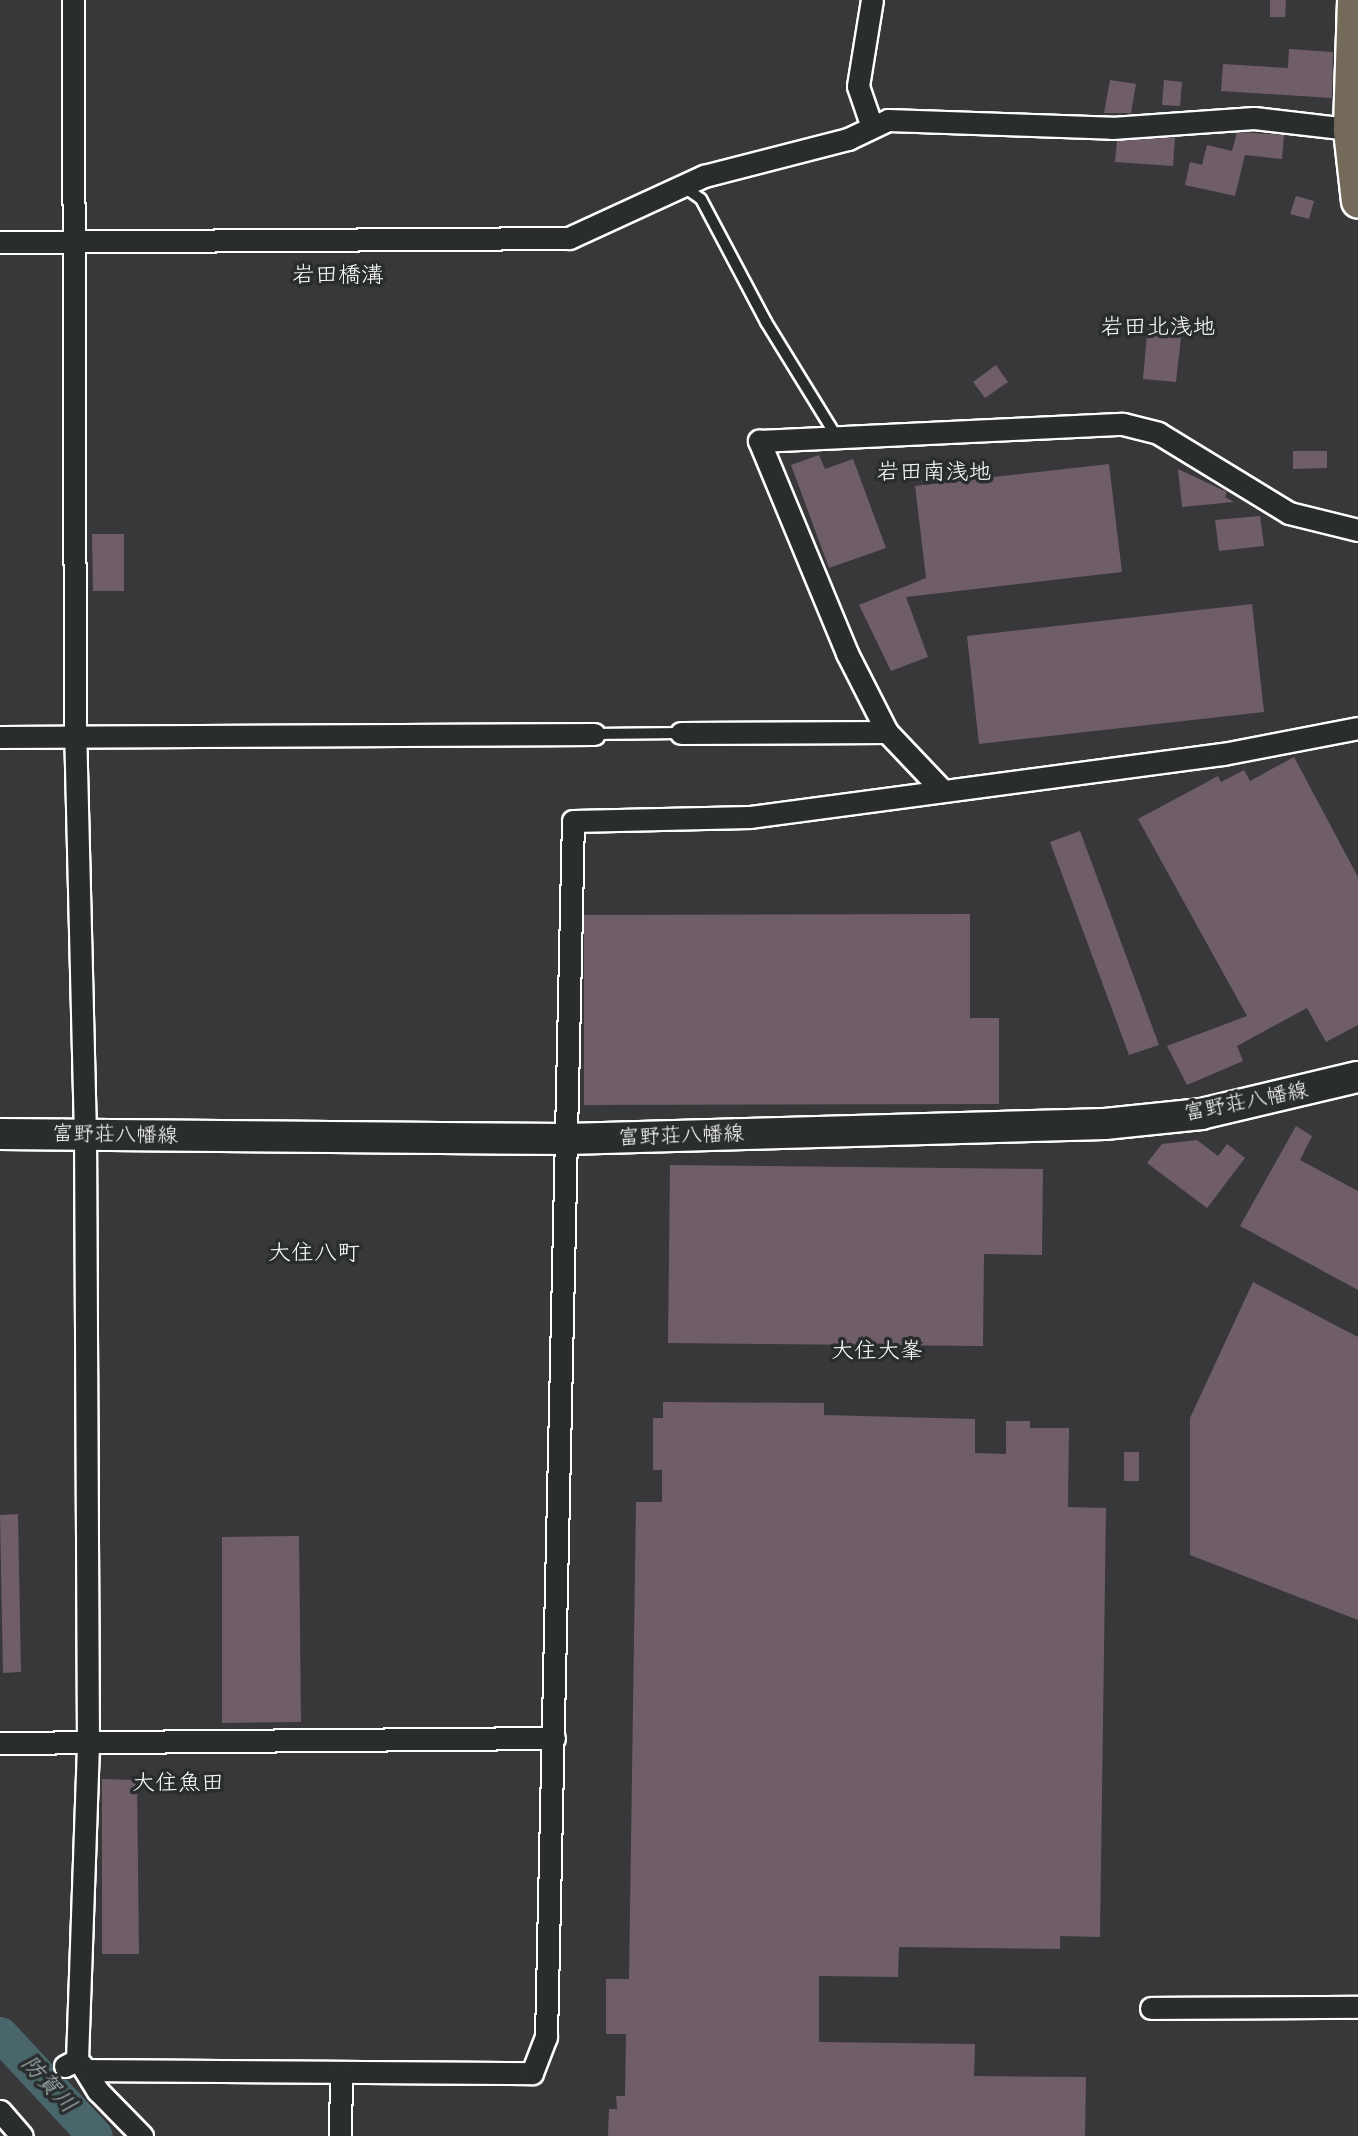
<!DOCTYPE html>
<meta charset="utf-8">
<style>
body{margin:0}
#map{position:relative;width:1358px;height:2136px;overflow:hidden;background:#38373a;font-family:Mynerve,"Klee One",sans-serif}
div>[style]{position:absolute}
.river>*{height:35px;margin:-17.5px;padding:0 17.5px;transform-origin:17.5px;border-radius:17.5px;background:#49676b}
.building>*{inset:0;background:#6f5e68}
.roads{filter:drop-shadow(2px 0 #fff) drop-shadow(-2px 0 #fff) drop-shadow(0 2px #fff) drop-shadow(0 -2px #fff)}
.service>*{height:10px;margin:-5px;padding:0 5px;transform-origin:5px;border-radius:5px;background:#2a2d2e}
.minor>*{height:21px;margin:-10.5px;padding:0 10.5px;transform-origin:10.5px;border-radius:10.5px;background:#2a2d2e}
.secondary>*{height:30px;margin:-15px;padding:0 15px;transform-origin:15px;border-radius:15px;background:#2a2d2e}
.primary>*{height:33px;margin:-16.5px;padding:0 16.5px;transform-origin:16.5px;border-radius:16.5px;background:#746a5a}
span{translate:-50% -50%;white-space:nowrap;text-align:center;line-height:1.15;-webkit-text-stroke:7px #2a2d2e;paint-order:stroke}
.street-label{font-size:21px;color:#fff}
.neighbourhood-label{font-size:23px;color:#fff}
.water-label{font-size:23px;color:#adbbbc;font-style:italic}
</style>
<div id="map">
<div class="river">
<div style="left:0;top:2034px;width:139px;rotate:47deg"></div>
</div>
<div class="building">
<div style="clip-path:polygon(1270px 0,1286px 0,1285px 17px,1270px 17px)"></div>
<div style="clip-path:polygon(1289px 49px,1333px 52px,1332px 98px,1221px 91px,1223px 64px,1288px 68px)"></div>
<div style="clip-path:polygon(1110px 80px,1136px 84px,1131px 113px,1104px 113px)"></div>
<div style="clip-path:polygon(1164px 80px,1182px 82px,1180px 106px,1162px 105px)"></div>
<div style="clip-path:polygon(1237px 132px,1284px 135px,1282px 159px,1245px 155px,1235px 196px,1185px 185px,1190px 162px,1202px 165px,1207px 145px,1232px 151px)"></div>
<div style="clip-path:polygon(1175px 137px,1173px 166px,1115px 162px,1117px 141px)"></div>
<div style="clip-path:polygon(1296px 196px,1314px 201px,1309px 219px,1290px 214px)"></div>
<div style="clip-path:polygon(1147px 334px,1181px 337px,1176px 382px,1143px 379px)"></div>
<div style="clip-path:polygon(996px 365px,1008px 382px,985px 398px,973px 382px)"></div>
<div style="clip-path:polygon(1293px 451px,1327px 451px,1327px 468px,1293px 469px)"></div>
<div style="clip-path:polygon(819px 455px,825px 469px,853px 459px,886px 548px,829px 568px,791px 465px)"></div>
<div style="clip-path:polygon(1109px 464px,1122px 572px,906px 597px,928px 657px,891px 671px,859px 605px,926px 578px,915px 486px)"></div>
<div style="clip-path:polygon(1178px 469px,1227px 492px,1225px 497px,1234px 502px,1182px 507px)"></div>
<div style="clip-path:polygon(1260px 516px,1264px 546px,1219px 551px,1215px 520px)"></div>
<div style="clip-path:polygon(92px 534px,124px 534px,124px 591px,93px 591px)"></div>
<div style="clip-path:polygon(1252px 604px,1264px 712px,979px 744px,967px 636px)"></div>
<div style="clip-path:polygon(1294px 757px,1358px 877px,1358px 1025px,1326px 1042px,1307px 1008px,1237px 1046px,1243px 1061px,1187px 1085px,1167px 1046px,1247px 1016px,1138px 819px,1218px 776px,1221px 782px,1244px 770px,1250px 781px)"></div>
<div style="clip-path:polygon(1080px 831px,1159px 1045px,1129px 1055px,1050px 842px)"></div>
<div style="clip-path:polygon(970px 914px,970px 1018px,999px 1018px,999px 1104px,584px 1105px,584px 915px)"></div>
<div style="clip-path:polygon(1296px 1126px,1312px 1136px,1300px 1160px,1358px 1191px,1358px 1290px,1240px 1226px)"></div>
<div style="clip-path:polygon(1197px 1140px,1218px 1156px,1227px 1144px,1245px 1158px,1207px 1208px,1147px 1163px,1162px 1144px)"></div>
<div style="clip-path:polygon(670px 1165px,1043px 1169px,1042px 1255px,984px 1254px,983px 1346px,668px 1343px)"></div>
<div style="clip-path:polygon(1253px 1282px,1358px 1337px,1358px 1620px,1190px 1555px,1190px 1418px)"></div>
<div style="clip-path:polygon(663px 1402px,824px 1403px,824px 1415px,975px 1419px,975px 1453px,1006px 1454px,1006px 1421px,1030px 1421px,1030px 1428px,1069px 1428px,1068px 1507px,1106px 1508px,1100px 1937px,1060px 1936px,1060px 1949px,899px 1947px,898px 1977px,819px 1976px,819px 2042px,975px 2044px,974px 2076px,1086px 2077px,1085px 2136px,608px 2136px,609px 2109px,617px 2109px,616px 2096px,625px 2096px,626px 2034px,606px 2034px,606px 1979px,629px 1979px,636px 1502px,662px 1502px,662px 1470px,653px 1470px,653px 1418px,663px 1418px)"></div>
<div style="clip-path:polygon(1124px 1452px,1139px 1452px,1139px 1481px,1124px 1481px)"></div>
<div style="clip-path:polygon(18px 1514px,21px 1672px,3px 1673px,0 1515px)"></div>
<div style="clip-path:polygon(299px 1536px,301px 1722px,222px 1723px,222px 1537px)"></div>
<div style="clip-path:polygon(102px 1779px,137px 1780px,139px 1954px,102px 1954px)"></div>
</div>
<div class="roads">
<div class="service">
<div style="left:681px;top:185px;width:24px;rotate:35deg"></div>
<div style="left:701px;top:199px;width:139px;rotate:62.1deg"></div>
<div style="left:766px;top:322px;width:137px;rotate:58.4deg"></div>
<div style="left:594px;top:734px;width:87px;rotate:-0.7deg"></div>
</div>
<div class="minor">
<div style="left:872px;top:127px;width:43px;rotate:-108.9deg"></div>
<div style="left:858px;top:86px;width:87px;rotate:-80.8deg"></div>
<div style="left:0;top:242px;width:569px;rotate:-0.4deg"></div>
<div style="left:569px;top:238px;width:149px;rotate:-24.7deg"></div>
<div style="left:704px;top:176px;width:149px;rotate:-14.4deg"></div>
<div style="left:848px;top:139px;width:44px;rotate:-25.4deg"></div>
<div style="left:888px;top:120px;width:224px;rotate:2deg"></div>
<div style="left:1112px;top:128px;width:142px;rotate:-4deg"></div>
<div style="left:1254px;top:118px;width:105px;rotate:6.6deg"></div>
<div style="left:681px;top:733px;width:206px;rotate:-0.3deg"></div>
<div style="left:0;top:737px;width:594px;rotate:-0.29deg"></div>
<div style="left:943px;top:791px;width:81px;rotate:-133.5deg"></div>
<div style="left:887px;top:732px;width:89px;rotate:-116.9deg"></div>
<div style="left:847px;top:653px;width:230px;rotate:-112.5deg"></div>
<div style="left:759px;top:441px;width:364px;rotate:-2.7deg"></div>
<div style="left:1123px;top:424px;width:36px;rotate:14deg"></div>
<div style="left:1158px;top:433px;width:153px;rotate:31.4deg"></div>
<div style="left:1289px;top:513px;width:71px;rotate:13.8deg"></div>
<div style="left:0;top:1743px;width:554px;rotate:-0.52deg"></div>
<div style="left:1151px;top:2008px;width:207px;rotate:-0.3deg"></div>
<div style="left:81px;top:2064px;width:32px;rotate:58deg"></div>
<div style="left:98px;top:2091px;width:63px;rotate:45.6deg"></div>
<div style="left:65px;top:2066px;width:13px;rotate:-27deg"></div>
<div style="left:77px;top:2060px;width:318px;rotate:-88deg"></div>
<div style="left:88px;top:1742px;width:607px;rotate:-90.28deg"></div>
<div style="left:85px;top:1135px;width:398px;rotate:-91.4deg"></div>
<div style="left:75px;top:737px;width:737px;rotate:-90.16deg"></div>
<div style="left:89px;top:2070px;width:443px;rotate:0.4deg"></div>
<div style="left:532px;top:2073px;width:39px;rotate:-69deg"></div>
<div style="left:546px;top:2037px;width:1216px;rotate:-88.73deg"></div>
<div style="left:573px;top:821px;width:177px;rotate:-1.3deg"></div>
<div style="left:750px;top:817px;width:477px;rotate:-7.6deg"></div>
<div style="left:1223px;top:754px;width:137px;rotate:-10.9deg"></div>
<div style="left:0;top:2111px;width:33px;rotate:49deg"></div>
<div style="left:340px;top:2136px;width:63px;rotate:-89.1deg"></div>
</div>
<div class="secondary">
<div style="left:0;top:1134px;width:567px;rotate:0.51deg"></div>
<div style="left:567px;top:1139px;width:538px;rotate:-1.6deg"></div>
<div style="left:1105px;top:1124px;width:97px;rotate:-5.9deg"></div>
<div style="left:1201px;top:1114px;width:161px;rotate:-13.3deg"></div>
</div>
<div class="primary">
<div style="left:1354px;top:0;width:130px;rotate:91.8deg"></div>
<div style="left:1350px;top:130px;width:71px;rotate:83.6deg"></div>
</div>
</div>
<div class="street-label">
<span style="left:1246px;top:1102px;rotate:-11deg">富野荘八幡線</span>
<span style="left:115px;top:1135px;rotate:1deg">富野荘八幡線</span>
<span style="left:681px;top:1136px;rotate:-2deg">富野荘八幡線</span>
</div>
<div class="neighbourhood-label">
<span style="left:338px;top:276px">岩田橋溝</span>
<span style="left:1158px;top:328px">岩田北浅地</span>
<span style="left:934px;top:473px">岩田南浅地</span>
<span style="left:314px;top:1254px">大住八町</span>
<span style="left:877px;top:1352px">大住大峯</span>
<span style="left:178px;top:1784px">大住魚田</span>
</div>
<div class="water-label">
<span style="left:48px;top:2085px;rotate:47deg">防賀川</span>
</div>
</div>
